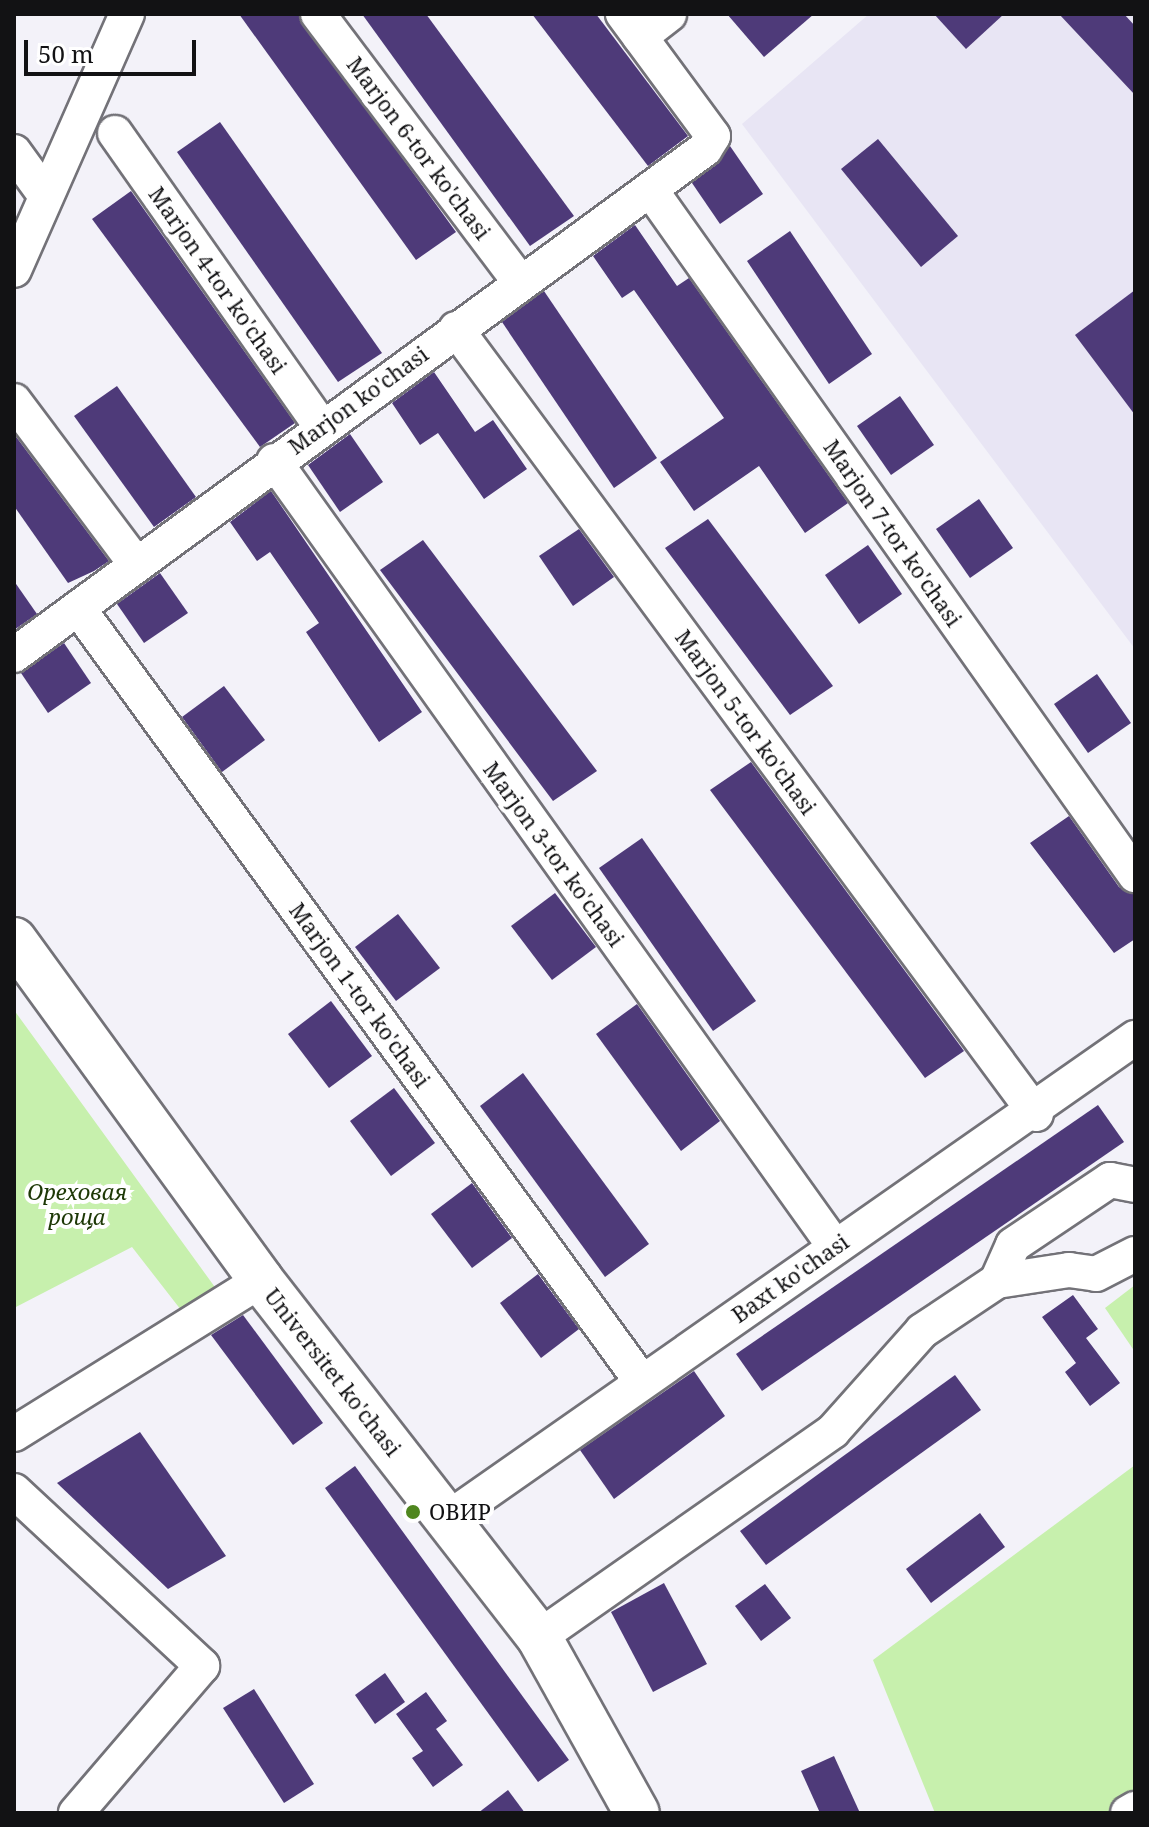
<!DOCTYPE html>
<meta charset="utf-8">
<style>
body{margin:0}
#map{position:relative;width:1149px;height:1827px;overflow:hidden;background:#f3f2f9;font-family:"Noto Serif",serif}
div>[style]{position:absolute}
.built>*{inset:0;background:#e8e5f4}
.green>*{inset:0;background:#c7f0ad}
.building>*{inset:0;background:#4e3a79}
.roads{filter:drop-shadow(2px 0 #737278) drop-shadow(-2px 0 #737278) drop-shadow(0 2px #737278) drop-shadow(0 -2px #737278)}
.minor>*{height:34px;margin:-17px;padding:0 17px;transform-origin:17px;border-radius:17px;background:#fff}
.major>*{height:44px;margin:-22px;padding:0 22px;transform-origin:22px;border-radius:22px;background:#fff}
.dots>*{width:22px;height:22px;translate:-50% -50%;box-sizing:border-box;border:4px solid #fff;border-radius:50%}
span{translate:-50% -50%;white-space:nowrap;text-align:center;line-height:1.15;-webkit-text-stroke:8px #fff;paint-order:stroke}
.street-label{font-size:22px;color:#121214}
.park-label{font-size:22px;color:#1d3806;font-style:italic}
.poi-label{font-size:22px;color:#121214}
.left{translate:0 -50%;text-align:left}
.frame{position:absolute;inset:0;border:16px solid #121214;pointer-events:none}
.scale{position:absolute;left:24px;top:40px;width:172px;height:36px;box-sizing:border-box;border:4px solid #121214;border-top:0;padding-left:10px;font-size:24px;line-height:28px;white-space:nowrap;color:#121214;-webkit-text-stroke:6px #fff;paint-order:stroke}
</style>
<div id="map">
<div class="built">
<div style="clip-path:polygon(869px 14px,1135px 14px,1135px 649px,742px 124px)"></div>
</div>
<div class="green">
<div style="clip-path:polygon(14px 1010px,217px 1290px,181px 1310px,132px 1247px,14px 1308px)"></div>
<div style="clip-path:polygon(1135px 1285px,1135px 1352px,1105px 1308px)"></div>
<div style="clip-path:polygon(1135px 1465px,1135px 1813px,935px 1813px,873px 1660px)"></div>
</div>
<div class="building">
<div style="clip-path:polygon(239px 14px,298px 14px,456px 232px,416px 260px)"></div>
<div style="clip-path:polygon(362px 14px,426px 14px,574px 216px,530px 246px)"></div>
<div style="clip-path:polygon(532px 14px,596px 14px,688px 136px,648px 166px)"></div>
<div style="clip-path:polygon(727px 14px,814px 14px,764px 57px)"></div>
<div style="clip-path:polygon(934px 14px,1004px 14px,966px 49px)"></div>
<div style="clip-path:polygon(1059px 14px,1124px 14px,1135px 26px,1135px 95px)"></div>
<div style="clip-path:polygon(220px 122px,382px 353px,338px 382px,177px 152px)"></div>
<div style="clip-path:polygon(878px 139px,958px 236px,921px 267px,841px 169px)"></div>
<div style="clip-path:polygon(730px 146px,763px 194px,720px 224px,692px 183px)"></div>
<div style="clip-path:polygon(131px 191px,295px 423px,260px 447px,92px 219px)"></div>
<div style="clip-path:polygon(635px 225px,677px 286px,689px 278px,848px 503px,805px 533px,759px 466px,694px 511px,660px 462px,724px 418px,634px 290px,622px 298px,593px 256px)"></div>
<div style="clip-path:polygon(790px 231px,872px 354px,829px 384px,747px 261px)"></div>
<div style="clip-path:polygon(1135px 290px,1135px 415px,1075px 335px)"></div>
<div style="clip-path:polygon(544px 291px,657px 458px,614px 488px,502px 322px)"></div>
<div style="clip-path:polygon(434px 372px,475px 432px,493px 420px,527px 469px,484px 499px,438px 433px,420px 445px,392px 403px)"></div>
<div style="clip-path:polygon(117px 386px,196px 497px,154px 527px,74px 416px)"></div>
<div style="clip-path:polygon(900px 396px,934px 445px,891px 475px,857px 426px)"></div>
<div style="clip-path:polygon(14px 434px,109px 561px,94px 571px,68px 583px,14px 506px)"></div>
<div style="clip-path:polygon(350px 434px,383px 482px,340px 512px,308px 465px)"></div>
<div style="clip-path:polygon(271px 491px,422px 712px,379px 742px,306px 632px,319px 623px,270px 552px,257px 561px,230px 522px)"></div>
<div style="clip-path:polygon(979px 499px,1013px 548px,970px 578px,936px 529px)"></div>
<div style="clip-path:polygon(708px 519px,833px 686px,790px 715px,665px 548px)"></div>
<div style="clip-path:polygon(579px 529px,614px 577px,573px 606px,539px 556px)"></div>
<div style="clip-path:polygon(423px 540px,597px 771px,553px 801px,380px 570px)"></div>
<div style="clip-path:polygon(868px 545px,902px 594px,859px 624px,825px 575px)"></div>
<div style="clip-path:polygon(160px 573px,188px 613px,144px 643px,117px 604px)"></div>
<div style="clip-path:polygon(14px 581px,37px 614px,14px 630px)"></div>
<div style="clip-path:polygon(64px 643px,91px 683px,48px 713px,21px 673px)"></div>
<div style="clip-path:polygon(1097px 674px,1131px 723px,1088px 753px,1054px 704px)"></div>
<div style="clip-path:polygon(224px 686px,265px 740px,222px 772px,182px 717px)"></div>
<div style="clip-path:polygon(751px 762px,964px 1051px,925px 1078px,710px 790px)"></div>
<div style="clip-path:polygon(1069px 816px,1119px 887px,1135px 895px,1135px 939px,1114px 953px,1030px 843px)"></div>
<div style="clip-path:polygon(642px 838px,756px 1001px,713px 1031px,599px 868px)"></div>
<div style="clip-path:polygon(555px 893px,596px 947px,552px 980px,511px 926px)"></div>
<div style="clip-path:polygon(398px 914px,440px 968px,396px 1001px,355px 947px)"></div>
<div style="clip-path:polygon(331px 1001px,372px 1056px,329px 1088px,288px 1034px)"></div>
<div style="clip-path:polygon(637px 1004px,720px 1121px,681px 1151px,596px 1034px)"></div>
<div style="clip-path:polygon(523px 1073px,649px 1244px,605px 1277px,480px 1106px)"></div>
<div style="clip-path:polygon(394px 1088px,435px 1143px,391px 1176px,350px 1121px)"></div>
<div style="clip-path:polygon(1098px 1105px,1124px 1142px,762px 1391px,736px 1354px)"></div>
<div style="clip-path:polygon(472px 1183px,512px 1238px,472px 1268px,431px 1214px)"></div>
<div style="clip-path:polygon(538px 1274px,579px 1329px,541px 1358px,500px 1303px)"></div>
<div style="clip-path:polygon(1073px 1295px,1098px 1329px,1086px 1338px,1120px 1383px,1090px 1406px,1065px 1372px,1076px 1363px,1042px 1317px)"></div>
<div style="clip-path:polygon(243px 1315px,323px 1423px,293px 1445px,211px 1335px)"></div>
<div style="clip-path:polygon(694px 1371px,725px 1416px,614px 1499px,580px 1450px)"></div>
<div style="clip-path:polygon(955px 1375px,981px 1410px,766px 1565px,740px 1531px)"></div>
<div style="clip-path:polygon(140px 1432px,226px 1556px,168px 1589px,57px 1483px)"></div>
<div style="clip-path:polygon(355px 1466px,569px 1760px,538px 1782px,325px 1488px)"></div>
<div style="clip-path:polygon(980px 1513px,1005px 1547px,931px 1603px,906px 1569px)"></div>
<div style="clip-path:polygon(664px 1583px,707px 1664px,653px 1692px,611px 1612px)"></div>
<div style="clip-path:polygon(765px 1584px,791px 1618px,761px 1641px,735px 1606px)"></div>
<div style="clip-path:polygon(385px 1673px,405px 1702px,375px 1724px,355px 1695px)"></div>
<div style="clip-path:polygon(254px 1689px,314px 1784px,284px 1803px,223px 1708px)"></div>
<div style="clip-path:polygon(426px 1692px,447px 1721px,436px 1729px,463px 1765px,433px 1787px,412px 1758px,423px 1751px,396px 1714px)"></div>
<div style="clip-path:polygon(834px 1756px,860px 1813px,820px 1813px,801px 1771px)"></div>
<div style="clip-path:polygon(508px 1790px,525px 1813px,478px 1813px)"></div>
</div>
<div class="roads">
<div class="minor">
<div style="left:318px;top:14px;width:337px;rotate:53deg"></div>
<div style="left:640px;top:37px;width:37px;rotate:-38deg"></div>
<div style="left:115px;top:133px;width:360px;rotate:54.9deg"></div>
<div style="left:14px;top:152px;width:54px;rotate:54deg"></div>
<div style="left:652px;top:192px;width:837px;rotate:54.73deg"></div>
<div style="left:14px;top:270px;width:280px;rotate:-66.2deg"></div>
<div style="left:456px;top:329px;width:976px;rotate:53.54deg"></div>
<div style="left:14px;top:401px;width:204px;rotate:53.2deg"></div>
<div style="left:274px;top:461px;width:966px;rotate:54.48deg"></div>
<div style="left:78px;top:608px;width:958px;rotate:53.92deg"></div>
<div style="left:14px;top:655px;width:856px;rotate:-36.21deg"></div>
<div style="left:705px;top:149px;width:15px;rotate:-58deg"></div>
<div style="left:713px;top:136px;width:152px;rotate:-126.4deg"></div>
<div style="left:997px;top:1281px;width:73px;rotate:-8.7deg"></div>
<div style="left:1069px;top:1270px;width:27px;rotate:8deg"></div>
<div style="left:1096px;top:1274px;width:44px;rotate:-27.1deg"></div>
<div style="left:14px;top:1434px;width:291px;rotate:-31.9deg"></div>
<div style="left:14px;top:1491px;width:257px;rotate:42.9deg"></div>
<div style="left:202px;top:1666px;width:194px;rotate:130.6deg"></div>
<div style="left:446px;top:1520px;width:841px;rotate:-34.98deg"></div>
<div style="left:539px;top:1637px;width:359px;rotate:-35deg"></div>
<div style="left:833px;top:1431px;width:134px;rotate:-48.3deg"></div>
<div style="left:922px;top:1331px;width:90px;rotate:-33.7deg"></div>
<div style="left:997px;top:1281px;width:39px;rotate:-66deg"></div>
<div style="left:1013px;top:1245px;width:117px;rotate:-33.8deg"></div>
<div style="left:1110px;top:1180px;width:25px;rotate:11deg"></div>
<div style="left:1128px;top:1813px;width:8px;rotate:-30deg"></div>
</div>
<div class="major">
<div style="left:14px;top:940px;width:420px;rotate:54deg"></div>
<div style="left:261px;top:1280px;width:452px;rotate:52.1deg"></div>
<div style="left:539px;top:1637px;width:201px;rotate:60.9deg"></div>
</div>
</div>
<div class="dots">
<div style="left:413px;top:1512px;background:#4f861f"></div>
</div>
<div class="street-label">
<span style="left:419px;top:148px;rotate:53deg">Marjon 6-tor ko'chasi</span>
<span style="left:218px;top:280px;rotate:55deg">Marjon 4-tor ko'chasi</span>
<span style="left:358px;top:400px;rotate:-36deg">Marjon ko'chasi</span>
<span style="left:893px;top:533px;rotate:55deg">Marjon 7-tor ko'chasi</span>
<span style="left:746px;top:722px;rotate:54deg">Marjon 5-tor ko'chasi</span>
<span style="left:554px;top:854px;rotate:54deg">Marjon 3-tor ko'chasi</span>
<span style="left:360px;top:995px;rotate:54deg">Marjon 1-tor ko'chasi</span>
<span style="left:790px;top:1278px;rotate:-35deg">Baxt ko'chasi</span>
<span style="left:333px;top:1372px;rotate:52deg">Universitet ko'chasi</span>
</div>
<div class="park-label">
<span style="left:77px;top:1204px">Ореховая<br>роща</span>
</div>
<div class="poi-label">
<span class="left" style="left:429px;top:1512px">ОВИР</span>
</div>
<div class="frame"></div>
<div class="scale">50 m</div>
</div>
